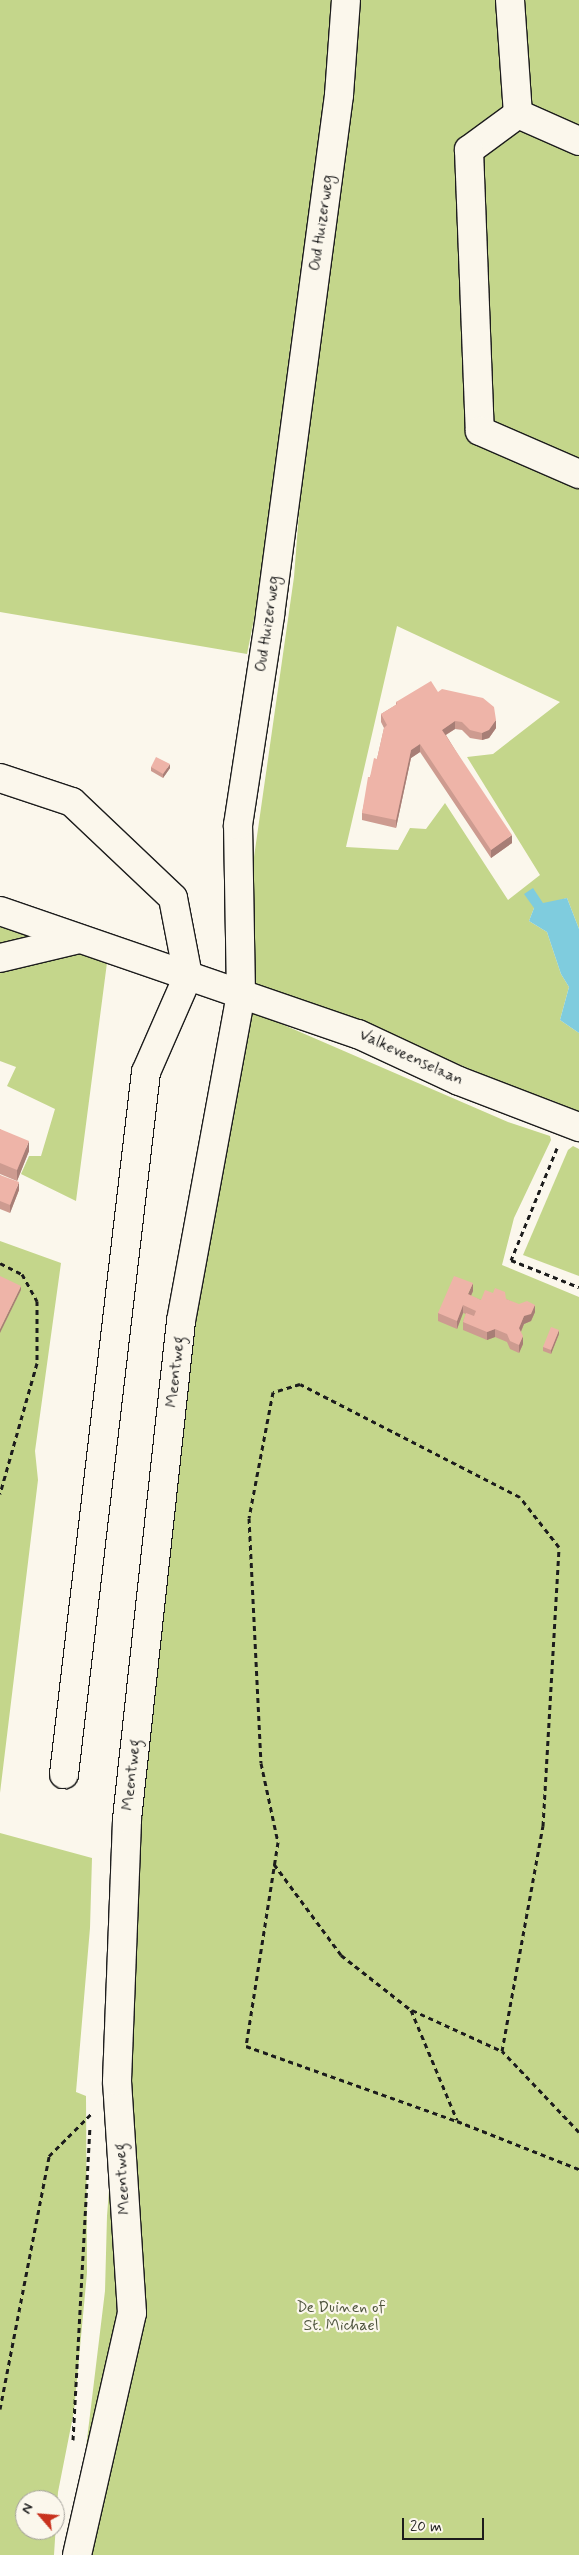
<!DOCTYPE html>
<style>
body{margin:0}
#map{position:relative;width:579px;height:2555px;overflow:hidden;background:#fbf7ec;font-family:Mynerve,sans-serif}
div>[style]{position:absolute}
.green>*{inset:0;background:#c4d68b}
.water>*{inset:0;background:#7fccde}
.path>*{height:3px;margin-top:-1.5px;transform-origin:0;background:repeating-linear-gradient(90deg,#1c1c1c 0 5px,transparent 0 9px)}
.roads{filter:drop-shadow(1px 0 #1c1c1c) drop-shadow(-1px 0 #1c1c1c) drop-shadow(0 1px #1c1c1c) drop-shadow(0 -1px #1c1c1c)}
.minor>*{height:28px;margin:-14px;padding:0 14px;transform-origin:14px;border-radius:14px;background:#fbf7ec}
.wall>*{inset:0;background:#cd9b90}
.shaded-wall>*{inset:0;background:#a77e76}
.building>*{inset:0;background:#eeb4a8}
span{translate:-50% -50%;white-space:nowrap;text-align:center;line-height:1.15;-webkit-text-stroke:4.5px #fbf7ec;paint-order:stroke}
.street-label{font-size:16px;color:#1c1c1c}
.park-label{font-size:16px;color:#4e543d}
.north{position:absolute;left:15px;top:2490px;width:50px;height:50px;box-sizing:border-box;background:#fbf7ec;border:1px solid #a29f99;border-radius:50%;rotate:297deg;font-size:14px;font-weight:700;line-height:20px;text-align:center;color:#1c1c1c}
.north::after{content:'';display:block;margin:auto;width:18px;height:22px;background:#c8321e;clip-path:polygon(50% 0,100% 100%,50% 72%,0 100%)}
.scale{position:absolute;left:402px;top:2518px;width:82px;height:22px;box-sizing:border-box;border:2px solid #1c1c1c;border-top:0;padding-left:6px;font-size:15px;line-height:18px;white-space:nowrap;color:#1c1c1c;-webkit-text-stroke:4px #fbf7ec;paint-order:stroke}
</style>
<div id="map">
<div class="green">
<div style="clip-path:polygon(0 0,344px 0,290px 348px,267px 554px,247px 654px,0 612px)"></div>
<div style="clip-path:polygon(evenodd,356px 0,579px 0,579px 136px,519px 114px,459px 165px,476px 445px,579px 489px,579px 929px,567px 898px,534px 908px,529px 921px,547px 932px,561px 974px,569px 987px,560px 1020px,579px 1033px,579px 1112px,551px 1100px,528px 1093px,317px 1006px,240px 979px,252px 871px,294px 577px,301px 487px,356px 0,397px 626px,560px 702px,493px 754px,467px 757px,540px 875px,508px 900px,445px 803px,426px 829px,410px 828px,398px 850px,346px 847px,397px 626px)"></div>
<div style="clip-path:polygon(519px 124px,579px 151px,579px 463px,486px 421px,474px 155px)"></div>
<div style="clip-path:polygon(0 916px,108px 955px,76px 1201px,21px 1174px,29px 1156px,41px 1156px,55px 1109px,7px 1086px,16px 1067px,0 1061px)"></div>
<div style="clip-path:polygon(240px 1006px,508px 1122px,550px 1136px,551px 1140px,514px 1218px,502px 1265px,579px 1297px,579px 2555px,73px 2555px,105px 2291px,107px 2216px,146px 1706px,190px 1293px)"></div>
<div style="clip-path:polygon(573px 1146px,579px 1149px,579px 1276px,523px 1255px,568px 1150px)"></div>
<div style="clip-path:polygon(0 1241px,61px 1263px,35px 1451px,38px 1480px,0 1793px)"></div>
<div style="clip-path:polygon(evenodd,0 1833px,92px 1858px,90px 1928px,76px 2092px,86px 2096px,87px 2273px,74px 2411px,58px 2492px,54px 2555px,0 2555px,0 1833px,25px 2500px,55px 2500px,55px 2530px,25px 2530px,25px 2500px)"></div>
</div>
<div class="water">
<div style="clip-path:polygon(533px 888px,543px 903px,567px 898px,579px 929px,579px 1033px,560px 1020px,569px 987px,561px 974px,547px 932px,529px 921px,534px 908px,524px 894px)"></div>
</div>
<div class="path">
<div style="left:557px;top:1148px;width:121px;rotate:112.3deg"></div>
<div style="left:511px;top:1260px;width:73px;rotate:21.7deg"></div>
<div style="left:0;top:1263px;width:25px;rotate:27deg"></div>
<div style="left:22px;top:1274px;width:31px;rotate:61deg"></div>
<div style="left:37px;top:1301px;width:62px;rotate:90deg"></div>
<div style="left:37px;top:1363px;width:136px;rotate:105.8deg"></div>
<div style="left:274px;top:1864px;width:113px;rotate:53.6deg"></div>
<div style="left:341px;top:1955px;width:89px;rotate:38.2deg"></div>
<div style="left:411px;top:2010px;width:119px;rotate:67.3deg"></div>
<div style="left:412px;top:2010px;width:99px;rotate:24.5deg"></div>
<div style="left:579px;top:2132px;width:112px;rotate:-133.5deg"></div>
<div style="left:502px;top:2051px;width:229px;rotate:-79.7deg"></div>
<div style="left:543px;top:1826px;width:279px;rotate:-86.7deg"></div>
<div style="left:559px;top:1547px;width:63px;rotate:-128deg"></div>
<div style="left:520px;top:1497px;width:247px;rotate:-152.8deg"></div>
<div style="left:300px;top:1384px;width:28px;rotate:163deg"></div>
<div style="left:273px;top:1392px;width:128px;rotate:100.8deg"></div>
<div style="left:249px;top:1518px;width:245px;rotate:87.2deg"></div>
<div style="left:261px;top:1763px;width:81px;rotate:77.9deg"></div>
<div style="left:278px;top:1842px;width:206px;rotate:98.9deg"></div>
<div style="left:246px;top:2046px;width:224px;rotate:19.6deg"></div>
<div style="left:457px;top:2121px;width:131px;rotate:21.5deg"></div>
<div style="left:0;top:2409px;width:258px;rotate:-79deg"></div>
<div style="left:49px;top:2156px;width:59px;rotate:-45deg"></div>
<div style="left:73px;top:2440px;width:311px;rotate:-86.9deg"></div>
</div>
<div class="roads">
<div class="minor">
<div style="left:510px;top:0;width:114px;rotate:86deg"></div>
<div style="left:579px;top:141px;width:67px;rotate:-156.1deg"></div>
<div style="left:518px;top:114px;width:61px;rotate:143.7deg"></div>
<div style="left:469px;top:150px;width:281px;rotate:87.8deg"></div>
<div style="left:480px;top:431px;width:108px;rotate:23.5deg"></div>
<div style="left:0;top:778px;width:76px;rotate:18.4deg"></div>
<div style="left:72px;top:802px;width:139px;rotate:43.5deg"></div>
<div style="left:173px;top:898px;width:79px;rotate:79.1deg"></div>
<div style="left:188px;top:976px;width:105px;rotate:113.6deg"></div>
<div style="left:146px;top:1072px;width:707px;rotate:96.66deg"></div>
<div style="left:0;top:911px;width:379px;rotate:19deg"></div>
<div style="left:358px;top:1034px;width:111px;rotate:25deg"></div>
<div style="left:459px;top:1081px;width:129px;rotate:21deg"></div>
<div style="left:0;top:958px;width:82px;rotate:-13.4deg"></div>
<div style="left:77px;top:2555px;width:248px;rotate:-77.2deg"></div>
<div style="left:132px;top:2313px;width:232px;rotate:-93.7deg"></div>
<div style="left:117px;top:2081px;width:262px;rotate:-87.8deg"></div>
<div style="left:127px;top:1819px;width:501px;rotate:-83.81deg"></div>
<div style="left:181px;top:1321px;width:331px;rotate:-79.6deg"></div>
<div style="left:241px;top:995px;width:170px;rotate:-91deg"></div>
<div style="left:238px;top:825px;width:212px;rotate:-81.3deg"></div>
<div style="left:270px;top:615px;width:525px;rotate:-82.44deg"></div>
<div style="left:339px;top:95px;width:95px;rotate:-85.8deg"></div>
</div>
</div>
<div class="wall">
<div style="clip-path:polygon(438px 692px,496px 728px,489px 738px,482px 740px,470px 738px,462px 730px,455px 729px,446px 735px,512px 843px,491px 858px,420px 752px,411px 758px,396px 828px,362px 820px,362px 813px,370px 777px,377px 759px,384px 728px,381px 722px,381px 714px,396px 705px,396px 702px)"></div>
<div style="clip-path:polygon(151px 767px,170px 768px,163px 778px,151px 771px)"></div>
<div style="clip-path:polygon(0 1129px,29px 1151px,17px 1181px,0 1174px)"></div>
<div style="clip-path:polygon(0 1175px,19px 1190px,10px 1213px,0 1209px)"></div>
<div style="clip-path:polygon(473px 1291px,471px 1296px,481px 1300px,506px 1299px,535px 1312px,531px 1321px,524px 1324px,521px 1332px,523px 1344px,519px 1353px,510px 1349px,507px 1342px,495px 1337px,487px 1340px,463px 1330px,463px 1322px,466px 1314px,463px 1313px,457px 1329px,438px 1321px,438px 1313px)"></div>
<div style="clip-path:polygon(559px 1334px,551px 1354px,543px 1351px,543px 1347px)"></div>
</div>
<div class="shaded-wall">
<div style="clip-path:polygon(496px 720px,496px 728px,489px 738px,482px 740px,482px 733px)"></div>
<div style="clip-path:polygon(455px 721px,455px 729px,442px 737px,442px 730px)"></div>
<div style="clip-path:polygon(420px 744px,420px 752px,411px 758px,396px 828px,396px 820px,411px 750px)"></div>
<div style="clip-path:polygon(170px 764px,170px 768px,163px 778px,163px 774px)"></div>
<div style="clip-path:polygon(512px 835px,512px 843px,491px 858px,491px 850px)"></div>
<div style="clip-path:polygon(29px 1141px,29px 1151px,17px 1181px,17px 1170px)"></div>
<div style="clip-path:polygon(19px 1182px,19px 1190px,10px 1213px,10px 1205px)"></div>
<div style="clip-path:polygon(473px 1283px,473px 1291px,468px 1302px,468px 1294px)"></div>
<div style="clip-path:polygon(21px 1286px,21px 1290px,0 1333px,0 1329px)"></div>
<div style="clip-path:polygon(463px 1305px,463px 1313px,457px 1329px,457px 1321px)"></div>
<div style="clip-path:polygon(535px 1305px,535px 1312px,531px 1321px,524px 1324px,519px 1336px,519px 1328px,524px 1316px)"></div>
<div style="clip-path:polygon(495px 1329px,495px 1337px,487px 1340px,487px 1332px)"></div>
<div style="clip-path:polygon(559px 1330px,559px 1334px,551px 1354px,551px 1350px)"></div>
<div style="clip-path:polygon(523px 1336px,523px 1344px,519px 1353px,519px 1345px)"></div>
</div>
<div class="building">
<div style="clip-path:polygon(431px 681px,438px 692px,442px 689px,483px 698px,494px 707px,496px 720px,489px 730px,482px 733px,470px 730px,462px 722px,455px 721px,442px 730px,512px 835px,491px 850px,420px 744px,411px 750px,396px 820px,362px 813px,368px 777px,370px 777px,374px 758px,377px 759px,384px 728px,387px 725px,381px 714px,397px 704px,396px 702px)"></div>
<div style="clip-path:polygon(156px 757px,170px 764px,163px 774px,151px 767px)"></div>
<div style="clip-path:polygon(0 1129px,29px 1141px,17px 1170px,0 1163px)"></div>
<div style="clip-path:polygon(0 1175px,19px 1182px,10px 1205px,0 1201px)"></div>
<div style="clip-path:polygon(0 1276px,21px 1286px,0 1329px)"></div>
<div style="clip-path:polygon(454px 1276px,473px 1283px,468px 1294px,481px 1300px,485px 1290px,493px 1293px,495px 1288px,505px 1292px,506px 1299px,519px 1304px,527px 1301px,535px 1305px,531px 1314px,524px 1316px,519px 1328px,523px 1336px,519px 1345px,510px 1341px,507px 1334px,495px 1329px,487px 1332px,463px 1322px,466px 1313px,474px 1316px,476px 1311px,463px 1305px,457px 1321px,438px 1313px)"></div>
<div style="clip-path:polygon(551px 1327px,559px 1330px,551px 1350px,543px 1347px)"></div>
</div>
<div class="street-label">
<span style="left:322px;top:223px;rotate:-82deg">Oud Huizerweg</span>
<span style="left:268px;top:624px;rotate:-82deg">Oud Huizerweg</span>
<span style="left:411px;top:1058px;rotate:25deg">Valkeveenselaan</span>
<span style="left:176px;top:1372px;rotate:-84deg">Meentweg</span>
<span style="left:132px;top:1775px;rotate:-84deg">Meentweg</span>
<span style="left:123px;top:2179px;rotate:-94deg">Meentweg</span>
</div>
<div class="park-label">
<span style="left:341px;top:2317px">De Duinen of<br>St. Michael</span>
</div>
<div class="north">N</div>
<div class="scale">20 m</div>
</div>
